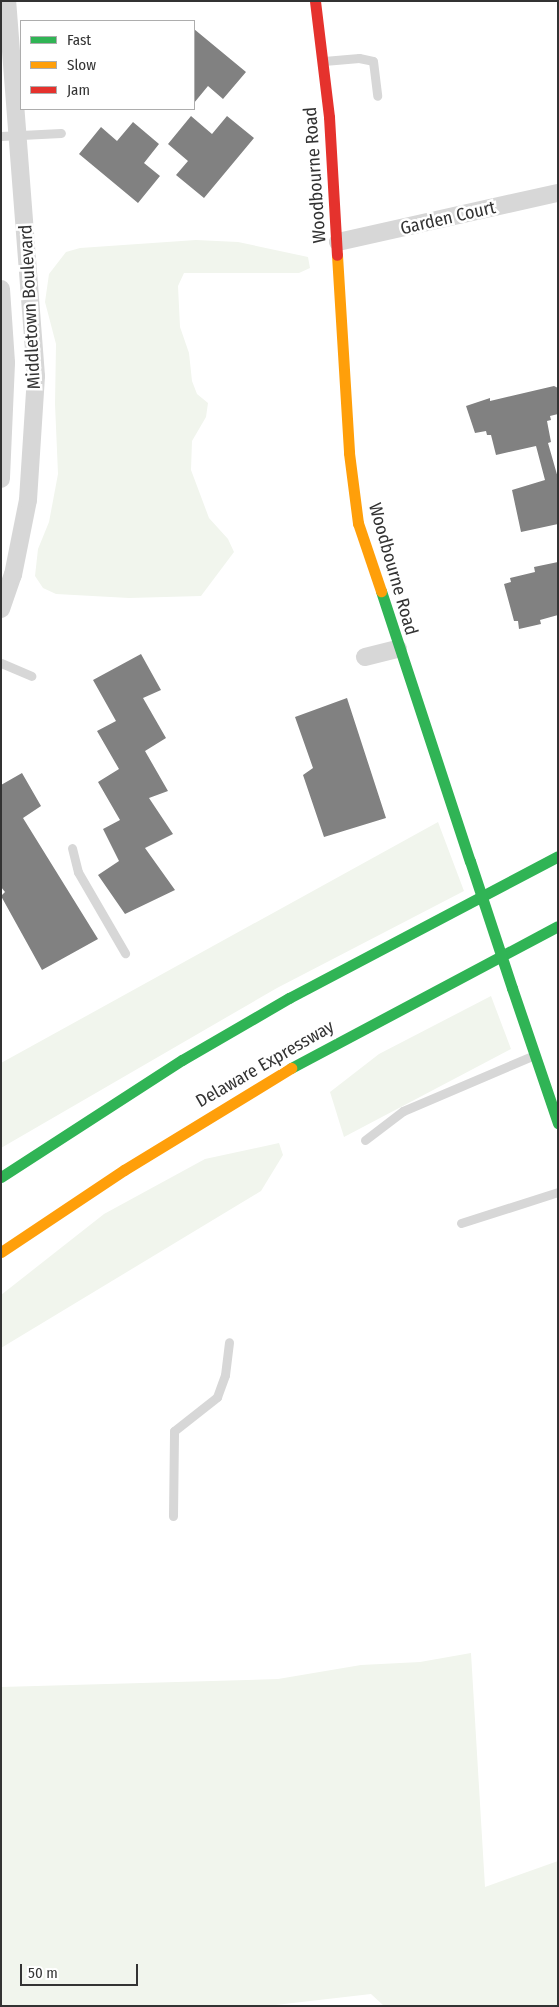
<!DOCTYPE html>
<style>
body{margin:0}
#map{position:relative;width:559px;height:2007px;overflow:hidden;background:#fff;font-family:"Fira Sans Condensed",sans-serif}
div>[style]{position:absolute}
.green>*{inset:0;background:#f1f5ed}
.building>*{inset:0;background:#818181}
.lane>*{height:9px;margin:-4.5px;padding:0 4.5px;transform-origin:4.5px;border-radius:4.5px;background:#d7d7d7}
.street>*{height:18px;margin:-9px;padding:0 9px;transform-origin:9px;border-radius:9px;background:#d7d7d7}
.fast>*{height:11px;margin:-5.5px;padding:0 5.5px;transform-origin:5.5px;border-radius:5.5px;background:#30b455}
.slow>*{height:11px;margin:-5.5px;padding:0 5.5px;transform-origin:5.5px;border-radius:5.5px;background:#ff9f0a}
.jam>*{height:11px;margin:-5.5px;padding:0 5.5px;transform-origin:5.5px;border-radius:5.5px;background:#e5322d}
.fast-bridge>*{height:11px;margin:-5.5px;padding:0 5.5px;transform-origin:5.5px;border-radius:5.5px;background:#30b455}
span{translate:-50% -50%;white-space:nowrap;text-align:center;line-height:1.15;-webkit-text-stroke:5px #fff;paint-order:stroke}
.street-label{font-size:18px;color:#333}
.frame{position:absolute;inset:0;border:2px solid #333;pointer-events:none}
.legend{position:absolute;left:20px;top:20px;width:175px;height:90px;box-sizing:border-box;background:#fff;border:1px solid #adadad;margin:0;padding:6px 9px;list-style:none;font-size:15px;color:#333}
.legend li{display:flex;align-items:center;gap:10px;height:25px}
.legend b{width:25px;border:1px solid #adadad}
.scale{position:absolute;left:20px;top:1964px;width:118px;height:22px;box-sizing:border-box;border:2px solid #333;border-top:0;padding-left:6px;font-size:15px;line-height:18px;white-space:nowrap;color:#333;-webkit-text-stroke:4px #fff;paint-order:stroke}
</style>
<div id="map">
<div class="green">
<div style="clip-path:polygon(196px 240px,238px 242px,308px 257px,310px 268px,299px 273px,184px 273px,178px 286px,180px 327px,189px 353px,192px 381px,197px 394px,208px 403px,206px 417px,192px 441px,191px 470px,209px 518px,228px 539px,234px 552px,201px 596px,129px 598px,56px 594px,43px 588px,35px 576px,38px 549px,49px 522px,58px 474px,55px 404px,56px 344px,45px 302px,49px 274px,66px 252px,80px 248px)"></div>
<div style="clip-path:polygon(438px 822px,464px 891px,277px 988px,1px 1148px,1px 1063px)"></div>
<div style="clip-path:polygon(491px 996px,511px 1049px,344px 1137px,330px 1092px,379px 1054px)"></div>
<div style="clip-path:polygon(279px 1143px,283px 1155px,261px 1191px,1px 1348px,1px 1295px,104px 1214px,205px 1159px)"></div>
<div style="clip-path:polygon(471px 1653px,485px 1887px,558px 1861px,558px 2006px,384px 2006px,371px 1994px,267px 2006px,1px 2006px,1px 1687px,278px 1679px,361px 1665px,420px 1662px)"></div>
</div>
<div class="building">
<div style="clip-path:polygon(194px 29px,246px 72px,223px 99px,208px 86px,194px 103px)"></div>
<div style="clip-path:polygon(191px 116px,212px 134px,227px 116px,254px 138px,204px 198px,176px 175px,188px 161px,168px 144px)"></div>
<div style="clip-path:polygon(133px 122px,159px 144px,144px 163px,160px 176px,138px 203px,79px 154px,101px 127px,117px 141px)"></div>
<div style="clip-path:polygon(554px 386px,558px 388px,558px 414px,550px 416px,551px 420px,547px 421px,551px 442px,548px 443px,558px 478px,558px 524px,521px 532px,512px 490px,545px 480px,536px 446px,496px 455px,491px 435px,487px 435px,486px 431px,475px 433px,466px 406px,490px 398px,490px 401px)"></div>
<div style="clip-path:polygon(558px 562px,558px 615px,540px 620px,541px 624px,519px 629px,518px 621px,514px 621px,504px 584px,511px 582px,510px 578px,535px 572px,534px 567px)"></div>
<div style="clip-path:polygon(141px 654px,161px 690px,143px 698px,166px 738px,145px 751px,168px 791px,149px 798px,173px 834px,145px 848px,175px 890px,125px 914px,98px 875px,119px 861px,103px 829px,120px 820px,98px 782px,119px 769px,97px 731px,116px 721px,93px 680px)"></div>
<div style="clip-path:polygon(347px 698px,386px 818px,324px 837px,303px 775px,313px 768px,295px 717px)"></div>
<div style="clip-path:polygon(22px 773px,41px 806px,23px 818px,98px 939px,42px 970px,1px 896px,5px 892px,1px 887px,1px 785px)"></div>
</div>
<div class="lane">
<div style="left:324px;top:61px;width:35px;rotate:-5deg"></div>
<div style="left:359px;top:58px;width:14px;rotate:12deg"></div>
<div style="left:373px;top:61px;width:35px;rotate:83deg"></div>
<div style="left:1px;top:136px;width:60px;rotate:-2.9deg"></div>
<div style="left:1px;top:663px;width:33px;rotate:23deg"></div>
<div style="left:72px;top:848px;width:25px;rotate:76deg"></div>
<div style="left:78px;top:872px;width:94px;rotate:59.9deg"></div>
<div style="left:365px;top:1140px;width:48px;rotate:-37.3deg"></div>
<div style="left:403px;top:1111px;width:142px;rotate:-23.1deg"></div>
<div style="left:461px;top:1223px;width:102px;rotate:-17.7deg"></div>
<div style="left:173px;top:1516px;width:85px;rotate:-89.3deg"></div>
<div style="left:174px;top:1431px;width:55px;rotate:-38.3deg"></div>
<div style="left:217px;top:1397px;width:23px;rotate:-70deg"></div>
<div style="left:225px;top:1375px;width:33px;rotate:-83deg"></div>
</div>
<div class="street">
<div style="left:338px;top:242px;width:225px;rotate:-12.6deg"></div>
<div style="left:1px;top:289px;width:74px;rotate:86.1deg"></div>
<div style="left:6px;top:363px;width:116px;rotate:92.5deg"></div>
<div style="left:1px;top:609px;width:36px;rotate:-71deg"></div>
<div style="left:13px;top:575px;width:76px;rotate:-78.7deg"></div>
<div style="left:28px;top:500px;width:124px;rotate:-86.3deg"></div>
<div style="left:36px;top:376px;width:376px;rotate:-94.4deg"></div>
<div style="left:365px;top:657px;width:34px;rotate:-14deg"></div>
</div>
<div class="fast">
<div style="left:381px;top:591px;width:284px;rotate:71.8deg"></div>
<div style="left:512px;top:988px;width:143px;rotate:71.2deg"></div>
<div style="left:291px;top:1068px;width:302px;rotate:-28deg"></div>
<div style="left:1px;top:1177px;width:216px;rotate:-32.9deg"></div>
<div style="left:182px;top:1060px;width:124px;rotate:-30.1deg"></div>
<div style="left:289px;top:998px;width:304px;rotate:-27.8deg"></div>
</div>
<div class="slow">
<div style="left:337px;top:255px;width:198px;rotate:86.5deg"></div>
<div style="left:349px;top:453px;width:71px;rotate:82.7deg"></div>
<div style="left:358px;top:523px;width:72px;rotate:71.3deg"></div>
<div style="left:1px;top:1252px;width:148px;rotate:-33.7deg"></div>
<div style="left:124px;top:1170px;width:196px;rotate:-31.4deg"></div>
</div>
<div class="jam">
<div style="left:315px;top:1px;width:117px;rotate:83.1deg"></div>
<div style="left:329px;top:117px;width:138px;rotate:86.7deg"></div>
</div>
<div class="fast-bridge">
<div style="left:470px;top:861px;width:134px;rotate:71.7deg"></div>
</div>
<div class="street-label">
<span style="left:315px;top:175px;rotate:-94deg">Woodbourne Road</span>
<span style="left:448px;top:218px;rotate:-13deg">Garden Court</span>
<span style="left:30px;top:307px;rotate:-93deg">Middletown Boulevard</span>
<span style="left:393px;top:569px;rotate:74deg">Woodbourne Road</span>
<span style="left:265px;top:1064px;rotate:-30deg">Delaware Expressway</span>
</div>
<div class="frame"></div>
<ul class="legend">
<li><b style="height:6px;background:#30b455"></b>Fast</li>
<li><b style="height:6px;background:#ff9f0a"></b>Slow</li>
<li><b style="height:6px;background:#e5322d"></b>Jam</li>
</ul>
<div class="scale">50 m</div>
</div>
